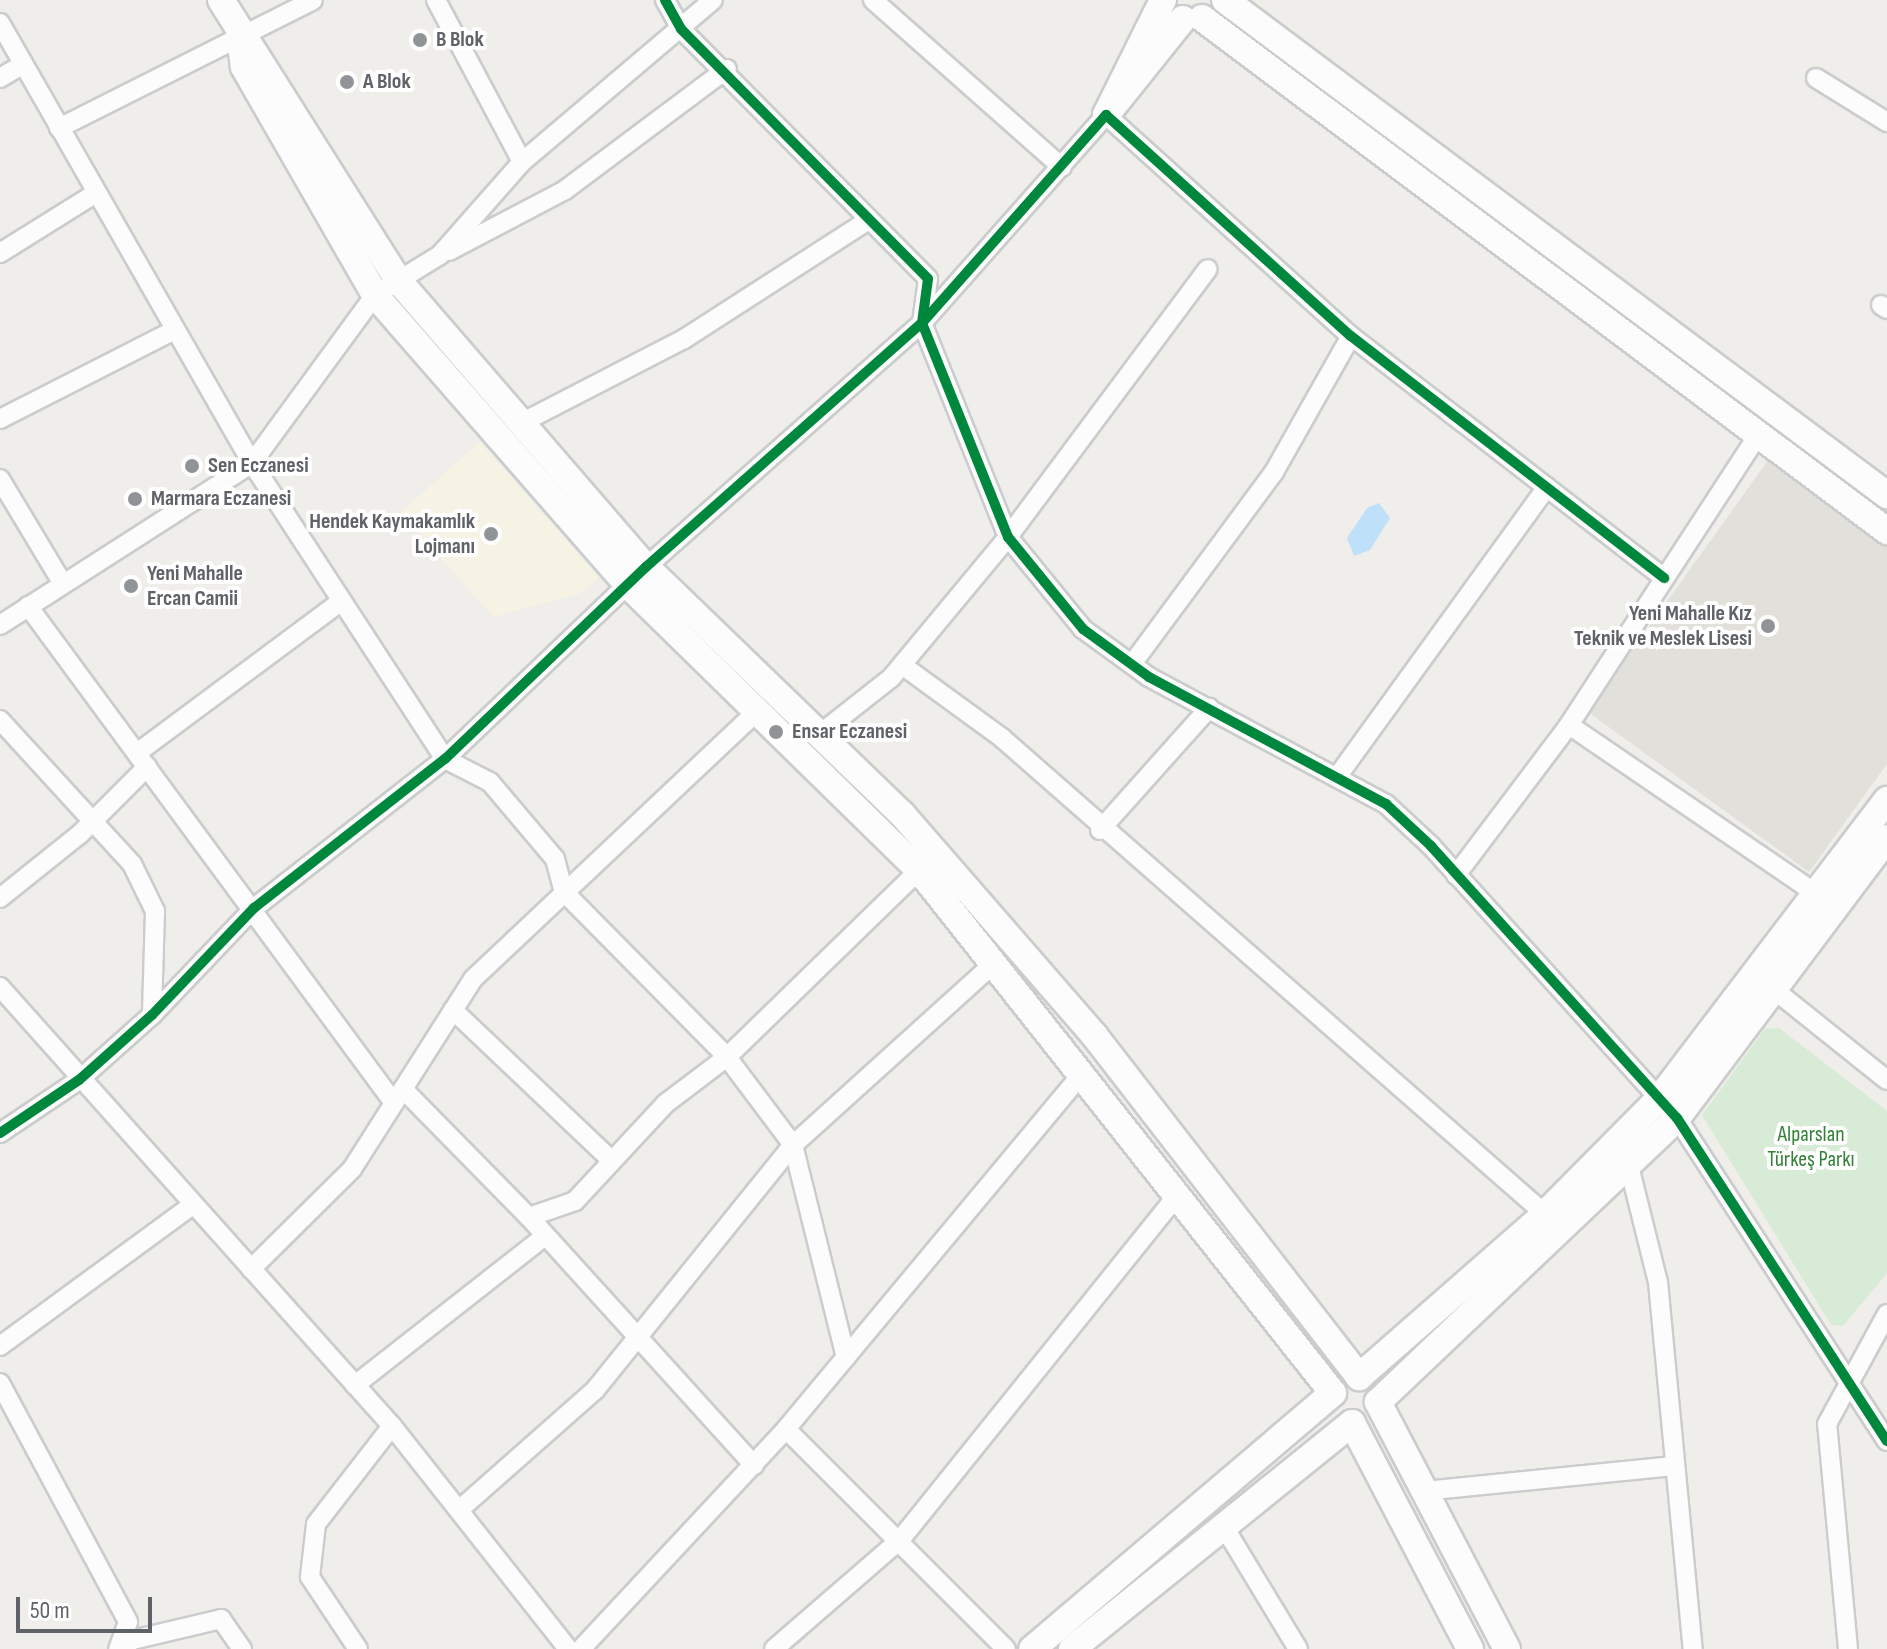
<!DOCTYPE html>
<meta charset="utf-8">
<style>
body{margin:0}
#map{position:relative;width:1887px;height:1649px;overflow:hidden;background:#efeeea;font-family:"Sofia Sans Condensed",sans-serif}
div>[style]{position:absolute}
.commercial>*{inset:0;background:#f7f3e4}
.education>*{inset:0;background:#e2e0da}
.green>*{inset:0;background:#d8ebd6}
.water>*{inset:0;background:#bfe0f9}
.roads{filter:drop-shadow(2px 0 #cbcccc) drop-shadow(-2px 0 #cbcccc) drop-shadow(0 2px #cbcccc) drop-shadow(0 -2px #cbcccc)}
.minor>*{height:18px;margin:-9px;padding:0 9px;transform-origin:9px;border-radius:9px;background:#fdfcfc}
.secondary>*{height:26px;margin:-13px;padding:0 13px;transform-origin:13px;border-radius:13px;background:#fdfcfc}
.cycleway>*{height:10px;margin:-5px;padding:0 5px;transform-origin:5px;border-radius:5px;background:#00873e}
.dots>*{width:22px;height:22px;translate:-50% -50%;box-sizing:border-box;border:4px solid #fff;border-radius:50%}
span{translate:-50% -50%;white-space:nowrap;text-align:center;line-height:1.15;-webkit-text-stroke:8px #fff;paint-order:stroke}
.poi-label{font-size:22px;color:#5f6368;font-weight:700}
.left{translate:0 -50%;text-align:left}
.right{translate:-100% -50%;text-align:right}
.park-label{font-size:22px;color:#348238}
.scale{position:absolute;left:16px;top:1597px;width:136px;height:36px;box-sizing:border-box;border:4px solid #5f6368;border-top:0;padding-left:10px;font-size:24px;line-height:28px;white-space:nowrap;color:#5f6368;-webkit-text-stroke:6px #fff;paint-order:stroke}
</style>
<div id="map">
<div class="commercial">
<div style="clip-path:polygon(480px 442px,599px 578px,581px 593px,493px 617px,401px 512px)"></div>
</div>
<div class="education">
<div style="clip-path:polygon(1771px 456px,1887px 540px,1887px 764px,1809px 872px,1588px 712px)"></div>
</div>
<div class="green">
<div style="clip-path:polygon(1779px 1028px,1887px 1111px,1887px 1273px,1843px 1326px,1831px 1325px,1702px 1115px,1765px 1029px)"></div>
</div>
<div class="water">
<div style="clip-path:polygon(1379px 503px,1390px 518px,1370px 550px,1354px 556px,1347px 538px,1367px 508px)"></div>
</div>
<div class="roads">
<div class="minor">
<div style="left:436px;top:0;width:183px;rotate:62deg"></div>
<div style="left:665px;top:0;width:33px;rotate:61deg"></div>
<div style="left:681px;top:29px;width:351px;rotate:45.3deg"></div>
<div style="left:928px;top:279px;width:44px;rotate:97.8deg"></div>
<div style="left:922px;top:323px;width:231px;rotate:68.1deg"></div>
<div style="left:1008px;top:537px;width:119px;rotate:50.8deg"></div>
<div style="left:1083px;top:629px;width:82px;rotate:36deg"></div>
<div style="left:1149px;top:677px;width:269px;rotate:28.2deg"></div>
<div style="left:1386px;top:804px;width:62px;rotate:43deg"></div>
<div style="left:1431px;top:846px;width:367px;rotate:47.9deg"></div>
<div style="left:1677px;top:1118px;width:385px;rotate:57deg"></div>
<div style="left:873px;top:0;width:252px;rotate:41.5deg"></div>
<div style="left:0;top:23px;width:507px;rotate:60.2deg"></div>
<div style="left:252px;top:463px;width:353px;rotate:56.9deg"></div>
<div style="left:445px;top:759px;width:51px;rotate:27.1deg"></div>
<div style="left:490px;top:782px;width:101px;rotate:49.8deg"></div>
<div style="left:555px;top:859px;width:34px;rotate:75deg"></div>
<div style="left:564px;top:892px;width:232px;rotate:45.3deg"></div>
<div style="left:727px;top:1057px;width:110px;rotate:53.1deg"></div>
<div style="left:793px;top:1145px;width:219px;rotate:76deg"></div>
<div style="left:0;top:78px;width:27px;rotate:-31deg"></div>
<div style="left:1816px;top:78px;width:84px;rotate:31.8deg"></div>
<div style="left:59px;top:128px;width:284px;rotate:-26.7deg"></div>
<div style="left:449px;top:251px;width:131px;rotate:-27.7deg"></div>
<div style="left:565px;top:190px;width:202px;rotate:-36.8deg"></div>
<div style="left:0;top:253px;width:113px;rotate:-32deg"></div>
<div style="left:1881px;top:305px;width:7px;rotate:34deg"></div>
<div style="left:0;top:419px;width:196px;rotate:-27deg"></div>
<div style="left:521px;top:423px;width:183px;rotate:-27.3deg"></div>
<div style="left:684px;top:339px;width:218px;rotate:-32.8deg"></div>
<div style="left:0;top:479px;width:122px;rotate:59deg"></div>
<div style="left:28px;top:606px;width:617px;rotate:53.63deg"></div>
<div style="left:0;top:625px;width:300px;rotate:-32.7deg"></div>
<div style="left:252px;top:463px;width:208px;rotate:-53.8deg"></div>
<div style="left:375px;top:295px;width:76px;rotate:-31.6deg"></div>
<div style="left:440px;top:255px;width:124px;rotate:-48.6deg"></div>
<div style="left:522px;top:162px;width:250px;rotate:-40.3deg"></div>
<div style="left:1132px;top:664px;width:239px;rotate:-53.5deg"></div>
<div style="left:1274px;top:472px;width:156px;rotate:-60.5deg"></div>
<div style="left:902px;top:665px;width:124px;rotate:36.1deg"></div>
<div style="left:1002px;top:738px;width:722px;rotate:41.24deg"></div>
<div style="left:0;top:720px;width:195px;rotate:47.5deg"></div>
<div style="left:132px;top:864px;width:52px;rotate:63.9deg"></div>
<div style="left:155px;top:911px;width:104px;rotate:91.7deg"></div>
<div style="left:1569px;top:725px;width:348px;rotate:-56.9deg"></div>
<div style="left:821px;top:733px;width:89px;rotate:-38.2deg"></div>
<div style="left:891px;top:678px;width:183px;rotate:-50.3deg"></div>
<div style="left:1008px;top:537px;width:334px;rotate:-53.3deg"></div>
<div style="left:137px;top:753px;width:255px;rotate:-36.6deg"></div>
<div style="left:1337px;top:777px;width:358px;rotate:-54.1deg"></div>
<div style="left:1100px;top:830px;width:164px;rotate:-48.2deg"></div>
<div style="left:1456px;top:875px;width:188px;rotate:-53deg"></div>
<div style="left:1569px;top:725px;width:294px;rotate:34.3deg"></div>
<div style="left:0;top:898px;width:102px;rotate:-38.7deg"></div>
<div style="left:80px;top:834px;width:95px;rotate:-45deg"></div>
<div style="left:0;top:987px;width:589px;rotate:48.24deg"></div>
<div style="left:392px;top:1426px;width:284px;rotate:51.7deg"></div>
<div style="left:1772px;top:988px;width:147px;rotate:38.7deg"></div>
<div style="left:453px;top:1010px;width:219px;rotate:43.5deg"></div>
<div style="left:403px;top:1089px;width:180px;rotate:45.5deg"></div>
<div style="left:529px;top:1217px;width:49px;rotate:-19.2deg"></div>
<div style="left:575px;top:1201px;width:132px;rotate:-47.1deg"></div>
<div style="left:665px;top:1104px;width:78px;rotate:-37.2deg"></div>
<div style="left:727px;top:1057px;width:268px;rotate:-44.2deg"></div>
<div style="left:0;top:1133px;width:95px;rotate:-33.9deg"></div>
<div style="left:79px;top:1080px;width:98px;rotate:-41.7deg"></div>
<div style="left:152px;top:1015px;width:148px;rotate:-46.4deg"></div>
<div style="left:254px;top:908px;width:242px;rotate:-38deg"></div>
<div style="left:445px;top:759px;width:278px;rotate:-43.7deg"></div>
<div style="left:646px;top:567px;width:368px;rotate:-41.5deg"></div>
<div style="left:922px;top:323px;width:278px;rotate:-48.5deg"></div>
<div style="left:1106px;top:115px;width:330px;rotate:42.1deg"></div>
<div style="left:1351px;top:336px;width:396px;rotate:37.7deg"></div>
<div style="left:1630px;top:1170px;width:115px;rotate:76deg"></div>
<div style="left:1658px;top:1282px;width:369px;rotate:84.6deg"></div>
<div style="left:529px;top:1217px;width:335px;rotate:47.8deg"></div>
<div style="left:251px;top:1269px;width:142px;rotate:-44.7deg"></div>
<div style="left:352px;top:1169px;width:225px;rotate:-57.5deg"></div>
<div style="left:473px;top:979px;width:388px;rotate:-43.3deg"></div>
<div style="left:0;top:1346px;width:239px;rotate:-36.2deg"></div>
<div style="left:0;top:1383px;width:271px;rotate:61.8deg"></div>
<div style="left:128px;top:1622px;width:29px;rotate:110deg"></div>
<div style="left:355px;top:1385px;width:241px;rotate:-38.1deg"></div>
<div style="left:786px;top:1429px;width:311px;rotate:45deg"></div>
<div style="left:1424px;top:1491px;width:252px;rotate:-5.7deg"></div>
<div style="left:459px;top:1510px;width:181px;rotate:-41.4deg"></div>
<div style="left:595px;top:1390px;width:315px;rotate:-51.1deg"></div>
<div style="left:793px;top:1145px;width:267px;rotate:-42.1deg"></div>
<div style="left:1226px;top:1530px;width:139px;rotate:58.8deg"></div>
<div style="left:127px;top:1649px;width:8px;rotate:-113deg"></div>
<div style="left:124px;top:1642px;width:100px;rotate:-13.3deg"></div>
<div style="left:221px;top:1619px;width:37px;rotate:55deg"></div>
<div style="left:358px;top:1649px;width:87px;rotate:-123.7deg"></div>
<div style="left:310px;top:1577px;width:53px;rotate:-83.5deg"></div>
<div style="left:316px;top:1524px;width:124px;rotate:-52.2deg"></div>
<div style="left:581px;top:1649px;width:301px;rotate:-47deg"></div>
<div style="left:786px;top:1429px;width:464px;rotate:-50.2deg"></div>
<div style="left:774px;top:1649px;width:167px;rotate:-40.9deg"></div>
<div style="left:900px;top:1540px;width:439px;rotate:-51.2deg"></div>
<div style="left:1848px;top:1649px;width:226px;rotate:-95.3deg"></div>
<div style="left:1827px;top:1424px;width:125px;rotate:-61.4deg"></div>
</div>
<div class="secondary">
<div style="left:221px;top:0;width:331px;rotate:57.7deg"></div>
<div style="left:398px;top:280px;width:379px;rotate:49.2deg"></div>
<div style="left:646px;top:567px;width:356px;rotate:44deg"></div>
<div style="left:902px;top:814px;width:293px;rotate:49deg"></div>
<div style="left:1094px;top:1035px;width:433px;rotate:52.2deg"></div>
<div style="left:1359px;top:1377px;width:247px;rotate:-41.2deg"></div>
<div style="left:1545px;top:1214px;width:162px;rotate:-45.3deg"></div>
<div style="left:1659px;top:1099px;width:376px;rotate:-52.7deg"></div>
<div style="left:1163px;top:0;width:128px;rotate:116.4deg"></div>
<div style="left:1106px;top:115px;width:123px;rotate:-51.3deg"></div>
<div style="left:1225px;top:0;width:827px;rotate:36.79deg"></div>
<div style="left:1202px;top:18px;width:856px;rotate:36.83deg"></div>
<div style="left:239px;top:31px;width:36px;rotate:82deg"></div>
<div style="left:244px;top:67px;width:263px;rotate:60.1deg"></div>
<div style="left:375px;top:295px;width:388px;rotate:48.9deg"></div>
<div style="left:630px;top:587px;width:404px;rotate:44.4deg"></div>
<div style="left:919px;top:870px;width:667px;rotate:51.64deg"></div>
<div style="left:1333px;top:1393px;width:395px;rotate:139.6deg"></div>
<div style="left:1072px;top:1649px;width:360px;rotate:-38.9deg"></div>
<div style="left:1352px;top:1423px;width:255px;rotate:62.4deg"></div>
<div style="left:1507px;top:1649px;width:279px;rotate:-117.6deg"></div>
<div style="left:1378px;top:1402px;width:412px;rotate:-43.5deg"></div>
<div style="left:1677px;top:1118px;width:350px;rotate:-53.1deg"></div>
</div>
</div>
<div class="cycleway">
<div style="left:665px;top:0;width:33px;rotate:61deg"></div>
<div style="left:681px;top:29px;width:351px;rotate:45.3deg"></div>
<div style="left:928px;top:279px;width:44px;rotate:97.8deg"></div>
<div style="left:922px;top:323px;width:231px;rotate:68.1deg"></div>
<div style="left:1008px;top:537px;width:119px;rotate:50.8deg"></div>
<div style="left:1083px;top:629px;width:82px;rotate:36deg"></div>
<div style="left:1149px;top:677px;width:269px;rotate:28.2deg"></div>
<div style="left:1386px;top:804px;width:62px;rotate:43deg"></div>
<div style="left:1431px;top:846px;width:367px;rotate:47.9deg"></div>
<div style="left:1677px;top:1118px;width:385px;rotate:57deg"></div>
<div style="left:0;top:1133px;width:95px;rotate:-33.9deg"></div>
<div style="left:79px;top:1080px;width:98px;rotate:-41.7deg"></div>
<div style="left:152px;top:1015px;width:148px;rotate:-46.4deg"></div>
<div style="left:254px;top:908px;width:242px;rotate:-38deg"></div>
<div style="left:445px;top:759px;width:278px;rotate:-43.7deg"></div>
<div style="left:646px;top:567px;width:368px;rotate:-41.5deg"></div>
<div style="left:922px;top:323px;width:278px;rotate:-48.5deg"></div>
<div style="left:1106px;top:115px;width:330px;rotate:42.1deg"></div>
<div style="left:1351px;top:336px;width:396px;rotate:37.7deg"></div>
</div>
<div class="dots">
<div style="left:420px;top:40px;background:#919496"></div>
<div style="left:347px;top:82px;background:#919496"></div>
<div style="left:192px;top:466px;background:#919496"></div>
<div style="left:135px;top:499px;background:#919496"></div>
<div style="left:491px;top:534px;background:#919496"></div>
<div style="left:131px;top:586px;background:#919496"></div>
<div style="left:1768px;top:626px;background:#919496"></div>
<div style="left:776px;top:732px;background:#919496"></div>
</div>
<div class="poi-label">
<span class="left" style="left:436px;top:40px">B Blok</span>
<span class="left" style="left:363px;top:82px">A Blok</span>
<span class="left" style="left:208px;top:466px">Sen Eczanesi</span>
<span class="left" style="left:151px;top:499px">Marmara Eczanesi</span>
<span class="right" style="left:475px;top:534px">Hendek Kaymakamlık<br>Lojmanı</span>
<span class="left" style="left:147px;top:586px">Yeni Mahalle<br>Ercan Camii</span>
<span class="right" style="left:1752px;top:626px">Yeni Mahalle Kız<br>Teknik ve Meslek Lisesi</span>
<span class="left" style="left:792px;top:732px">Ensar Eczanesi</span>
</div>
<div class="park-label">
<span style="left:1811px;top:1147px">Alparslan<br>Türkeş Parkı</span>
</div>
<div class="scale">50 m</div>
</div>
